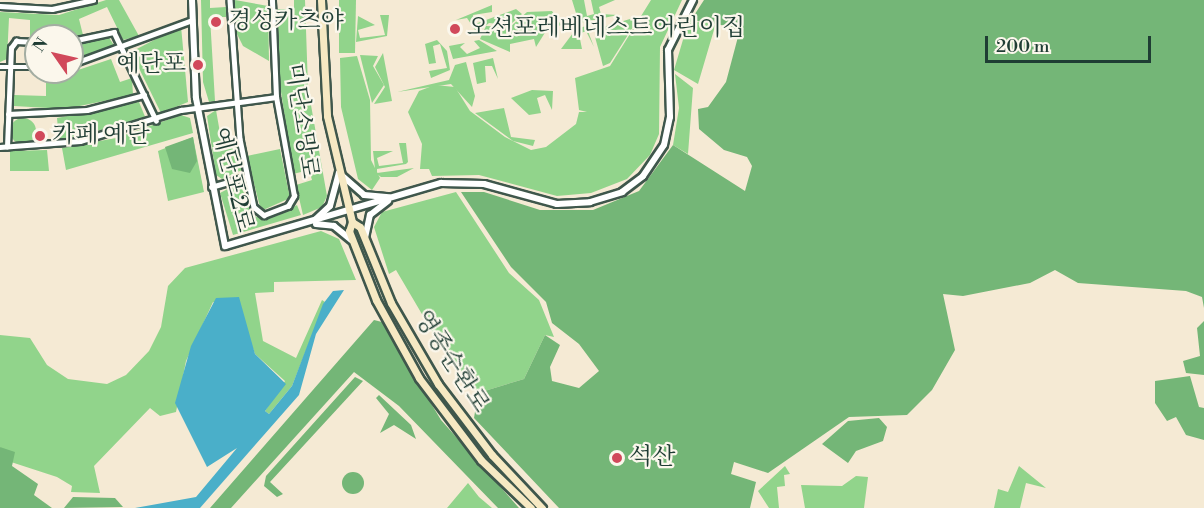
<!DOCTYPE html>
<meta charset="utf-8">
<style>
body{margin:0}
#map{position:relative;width:1204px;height:508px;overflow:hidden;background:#f5ead4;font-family:"Libre Bodoni","Noto Serif KR",serif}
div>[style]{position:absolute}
.green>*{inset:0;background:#91d48b}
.round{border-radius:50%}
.forest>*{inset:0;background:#74b677}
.water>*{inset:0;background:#4aafc9}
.roads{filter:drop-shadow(2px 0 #3f574c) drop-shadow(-2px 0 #3f574c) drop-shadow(0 2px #3f574c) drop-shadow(0 -2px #3f574c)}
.minor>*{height:4.5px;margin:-2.25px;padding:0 2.25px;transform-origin:2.25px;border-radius:2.25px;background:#fff}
.tertiary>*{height:6px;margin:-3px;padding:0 3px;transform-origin:3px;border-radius:3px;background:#fff}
.secondary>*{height:7px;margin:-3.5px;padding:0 3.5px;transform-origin:3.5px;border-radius:3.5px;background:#f6e9c3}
.dots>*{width:16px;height:16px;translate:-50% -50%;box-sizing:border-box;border:3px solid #fbf7ec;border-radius:50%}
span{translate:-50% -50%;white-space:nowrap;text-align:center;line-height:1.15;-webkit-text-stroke:4.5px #fbf7ec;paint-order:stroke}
.poi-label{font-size:24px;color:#1f3d34}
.left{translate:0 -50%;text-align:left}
.right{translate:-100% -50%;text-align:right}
.street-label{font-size:24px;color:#1f3d34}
.north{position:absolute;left:24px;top:24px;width:60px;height:60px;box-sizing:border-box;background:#fbf7ec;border:2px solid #a3ada2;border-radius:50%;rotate:304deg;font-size:16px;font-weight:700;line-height:24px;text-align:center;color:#1f3d34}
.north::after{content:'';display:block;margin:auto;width:21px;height:27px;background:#d1495b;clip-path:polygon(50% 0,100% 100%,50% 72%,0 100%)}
.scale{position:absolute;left:985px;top:36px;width:166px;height:27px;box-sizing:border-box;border:3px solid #1f3d34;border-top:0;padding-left:8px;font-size:18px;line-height:21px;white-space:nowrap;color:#1f3d34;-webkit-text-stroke:4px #fbf7ec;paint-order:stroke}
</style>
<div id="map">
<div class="green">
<div style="clip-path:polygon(106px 0,119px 0,139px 36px,123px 40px,107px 7px,79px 19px,83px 35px,72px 37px,30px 38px,30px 20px,9px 18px,7px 59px,0 62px,0 12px,59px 15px)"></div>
<div style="clip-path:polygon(201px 0,210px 0,210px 8px,226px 7px,226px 17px,210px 17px,215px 101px,209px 102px,203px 82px)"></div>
<div style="clip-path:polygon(235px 0,268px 6px,269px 61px,243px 46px,235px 30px)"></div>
<div style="clip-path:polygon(294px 0,305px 0,308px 88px,327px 196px,322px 207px,303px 215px,296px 185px,312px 180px,309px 170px,293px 174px,278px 71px,276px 9px,294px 9px)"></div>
<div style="clip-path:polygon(339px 0,356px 0,355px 53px,339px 53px)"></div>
<div style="clip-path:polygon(572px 0,584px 0,587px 16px,594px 14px,591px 0,615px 0,599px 7px,601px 14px,618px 15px,579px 23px)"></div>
<div style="clip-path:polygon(651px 0,682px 0,660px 47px,659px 134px,650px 155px,627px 179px,591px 193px,557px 196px,479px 175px,432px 176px,429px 169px,420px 169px,422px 144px,408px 112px,419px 91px,435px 85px,455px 87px,470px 111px,505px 137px,531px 150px,546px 147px,576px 124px,579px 112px,587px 112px,579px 110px,575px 78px,610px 66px)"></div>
<div style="clip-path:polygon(492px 5px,492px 12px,473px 15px,475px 24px,516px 9px,522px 14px,510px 25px,489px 23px,477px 33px,467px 18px,456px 20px)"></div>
<div style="clip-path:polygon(552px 11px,561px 25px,546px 31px,536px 47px,534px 39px,510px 44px,510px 52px,480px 39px,486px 26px,510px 27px,527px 12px)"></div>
<div style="clip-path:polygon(380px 15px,389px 15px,387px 36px,356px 42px,358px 16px,375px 25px,358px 30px,360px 38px,385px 35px)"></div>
<div style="clip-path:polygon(640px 16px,610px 63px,603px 66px,595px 37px,604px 35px,603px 27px)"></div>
<div style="clip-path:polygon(690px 16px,694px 22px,716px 23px,698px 84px,674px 70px)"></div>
<div style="clip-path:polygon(181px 26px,188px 102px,161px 113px,131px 52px)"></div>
<div style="clip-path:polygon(586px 26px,594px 47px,586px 31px,579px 34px,582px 49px,561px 49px,576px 29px)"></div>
<div style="clip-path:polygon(107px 34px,115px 47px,72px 59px,72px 45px)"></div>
<div style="clip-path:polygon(437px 40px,447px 51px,450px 70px,431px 78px,429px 71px,447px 68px,440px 44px,433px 46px,436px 63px,429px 64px,425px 44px)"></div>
<div style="clip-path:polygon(479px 40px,497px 51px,453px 59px,449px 46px,465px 43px,460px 47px,467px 54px,480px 48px,474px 41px)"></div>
<div style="clip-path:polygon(383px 53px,392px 101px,374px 104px,385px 87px,375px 67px)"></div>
<div style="clip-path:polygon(360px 55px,378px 56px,373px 66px,384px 85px,372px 103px)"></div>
<div style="clip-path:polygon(357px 56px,370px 100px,371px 160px,380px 178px,372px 190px,358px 179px,341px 107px,340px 58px)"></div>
<div style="clip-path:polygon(493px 58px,498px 79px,492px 66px,485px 66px,486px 82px,477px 84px,473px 63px)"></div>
<div style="clip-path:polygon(111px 59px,120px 82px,132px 78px,133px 95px,65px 109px,14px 106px,14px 95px,46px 96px,46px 72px,72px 72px)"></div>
<div style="clip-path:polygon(466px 62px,475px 96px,472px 107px,451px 84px,397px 92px,449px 80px,455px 65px)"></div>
<div style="clip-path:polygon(675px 74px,693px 88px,688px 154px,673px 145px,679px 108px)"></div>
<div style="clip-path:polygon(532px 90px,553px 91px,552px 110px,545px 95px,537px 98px,541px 113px,529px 115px,511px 98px)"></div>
<div style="clip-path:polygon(139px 102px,146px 119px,59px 140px,57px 118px)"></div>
<div style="clip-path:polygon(504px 108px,511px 137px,535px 140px,533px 146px,513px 141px,475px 113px)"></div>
<div style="clip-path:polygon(216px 110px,223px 150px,237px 147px,242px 170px,222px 179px,216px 175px,207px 116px)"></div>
<div style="clip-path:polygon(181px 115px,190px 118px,193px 133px,66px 170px,62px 148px,116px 138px)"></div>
<div class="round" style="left:10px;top:118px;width:26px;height:26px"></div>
<div style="clip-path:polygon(193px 137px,204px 192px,168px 201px,158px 151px)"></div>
<div style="clip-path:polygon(399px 143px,406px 143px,408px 162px,406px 164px,377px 169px,377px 173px,414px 168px,397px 177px,381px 177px,377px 174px,375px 169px,373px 151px,393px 151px,377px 158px,379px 166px,403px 163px)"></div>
<div style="clip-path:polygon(280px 149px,290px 198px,261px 211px,247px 156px)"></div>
<div style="clip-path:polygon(47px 150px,49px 171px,10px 171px,10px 151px)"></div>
<div style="clip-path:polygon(239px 183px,256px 217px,277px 216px,297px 205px,301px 215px,233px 235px,220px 193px)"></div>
<div style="clip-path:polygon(456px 192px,509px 273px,539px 300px,554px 337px,545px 335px,524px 379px,478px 393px,436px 338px,396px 270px,389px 274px,374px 227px,382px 212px)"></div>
<div style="clip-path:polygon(321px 231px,339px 239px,356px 280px,274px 282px,274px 292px,255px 293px,263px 341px,296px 358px,322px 300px,325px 302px,292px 386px,269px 414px,265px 411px,285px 381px,255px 354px,240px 312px,213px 302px,186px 361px,176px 412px,160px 416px,150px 408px,94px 466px,100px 493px,71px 492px,72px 486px,57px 477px,11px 462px,0 447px,0 335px,30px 338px,47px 365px,68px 379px,107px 384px,126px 375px,149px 351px,161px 327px,168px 286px,185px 268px)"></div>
<div style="clip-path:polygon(785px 466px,790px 474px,784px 475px,785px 486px,777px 487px,779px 508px,769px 508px,758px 491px)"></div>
<div style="clip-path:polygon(1019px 466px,1046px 488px,1026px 483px,1020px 508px,994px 508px,998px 489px,1008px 492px)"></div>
<div style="clip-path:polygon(856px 476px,868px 477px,864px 508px,805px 508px,801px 485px,842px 486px)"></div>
<div style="clip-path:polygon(468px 483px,479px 497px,492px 508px,447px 508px)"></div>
</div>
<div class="forest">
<div style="clip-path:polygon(704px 0,1204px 0,1204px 308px,1202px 297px,1186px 291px,1078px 283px,1055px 270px,1030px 283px,963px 296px,943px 294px,955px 350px,932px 390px,907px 415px,849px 417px,768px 473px,734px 462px,731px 474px,756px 482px,750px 508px,559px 508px,474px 418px,478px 393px,524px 379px,545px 335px,560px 345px,550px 367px,552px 381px,579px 388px,599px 371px,579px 344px,552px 323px,546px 302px,511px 267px,461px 192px,484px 192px,540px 210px,593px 210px,639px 191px,673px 145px,745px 191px,752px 166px,747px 157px,724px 150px,699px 129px,698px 109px,708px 107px,726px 82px,739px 33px,733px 27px,691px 20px)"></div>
<div style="clip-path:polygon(193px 137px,197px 161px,190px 173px,172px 169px,165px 147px)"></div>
<div style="clip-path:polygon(374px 320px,382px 322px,441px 420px,519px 508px,498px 508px,399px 406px,354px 372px,231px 508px,210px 508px)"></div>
<div style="clip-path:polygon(1204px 321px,1204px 375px,1186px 373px,1183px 361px,1200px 356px,1197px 328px)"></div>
<div style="clip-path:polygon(1190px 376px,1199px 407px,1204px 408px,1204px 440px,1186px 435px,1176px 417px,1167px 421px,1155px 403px,1155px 381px)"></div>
<div style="clip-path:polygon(355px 377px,363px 381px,270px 482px,283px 494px,277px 497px,264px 486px,266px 476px)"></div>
<div style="clip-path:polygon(379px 395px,411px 425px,416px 439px,394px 425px,380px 433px,389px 414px,376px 398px)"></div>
<div style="clip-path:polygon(879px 418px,887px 427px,883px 441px,856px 451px,848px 463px,822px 444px,848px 421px)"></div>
<div style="clip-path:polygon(0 447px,15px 452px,12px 466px,38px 484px,34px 495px,52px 508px,0 508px)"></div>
<div class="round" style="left:342px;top:472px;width:22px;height:22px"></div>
<div style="clip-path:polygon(73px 497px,115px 498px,123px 507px,64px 508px)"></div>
</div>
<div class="water">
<div style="clip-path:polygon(344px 290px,316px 334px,299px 395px,200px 508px,135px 508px,196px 497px,237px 448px,207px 467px,175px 403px,191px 346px,216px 298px,239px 297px,255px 354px,286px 384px,265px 411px,269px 414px,292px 386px,323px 304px,333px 291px)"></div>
</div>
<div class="roads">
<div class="minor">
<div style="left:230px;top:0;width:139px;rotate:85.9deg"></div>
<div style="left:240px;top:139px;width:69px;rotate:78.4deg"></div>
<div style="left:254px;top:207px;width:13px;rotate:39deg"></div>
<div style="left:264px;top:215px;width:26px;rotate:-21deg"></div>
<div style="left:288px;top:206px;width:12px;rotate:-59deg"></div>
<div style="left:294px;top:196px;width:101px;rotate:-100.3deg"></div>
<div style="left:276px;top:97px;width:97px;rotate:-92.4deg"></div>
<div style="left:0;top:6px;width:52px;rotate:3.3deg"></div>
<div style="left:52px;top:9px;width:42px;rotate:-12.4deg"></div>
<div style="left:72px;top:41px;width:43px;rotate:-12.1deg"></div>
<div style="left:114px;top:32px;width:98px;rotate:64.5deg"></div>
<div style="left:72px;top:64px;width:128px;rotate:-20.1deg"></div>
<div style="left:0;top:67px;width:36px"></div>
<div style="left:8px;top:114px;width:79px;rotate:-2.9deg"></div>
<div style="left:87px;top:110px;width:59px;rotate:-14.7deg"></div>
<div style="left:0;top:147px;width:80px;rotate:-4.3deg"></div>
<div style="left:80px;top:141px;width:106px;rotate:-17.1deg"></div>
<div style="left:181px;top:110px;width:96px;rotate:-7.8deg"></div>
<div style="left:7px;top:147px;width:99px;rotate:-87.7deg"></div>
<div style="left:11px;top:48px;width:9px;rotate:-54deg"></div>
<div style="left:16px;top:41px;width:20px;rotate:3deg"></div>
<div style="left:211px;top:187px;width:37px;rotate:-16deg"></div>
</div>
<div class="tertiary">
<div style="left:192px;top:0;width:98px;rotate:87.7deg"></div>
<div style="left:196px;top:98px;width:151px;rotate:78.9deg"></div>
<div style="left:225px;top:246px;width:225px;rotate:-16.3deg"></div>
<div style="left:441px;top:183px;width:43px;rotate:1.3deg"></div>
<div style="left:484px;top:184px;width:76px;rotate:15.3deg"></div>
<div style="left:557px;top:204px;width:33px;rotate:-3deg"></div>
<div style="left:590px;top:202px;width:34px;rotate:-17deg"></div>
<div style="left:622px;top:192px;width:26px;rotate:-37deg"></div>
<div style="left:643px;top:176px;width:37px;rotate:-56deg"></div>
<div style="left:664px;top:145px;width:29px;rotate:-78deg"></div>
<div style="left:670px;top:117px;width:67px;rotate:-91.7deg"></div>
<div style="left:668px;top:50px;width:56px;rotate:-63.4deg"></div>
<div style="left:316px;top:219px;width:19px;rotate:-43deg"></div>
<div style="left:330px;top:206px;width:34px;rotate:-75deg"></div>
<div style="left:339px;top:173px;width:33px;rotate:41deg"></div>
<div style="left:364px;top:195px;width:25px;rotate:5deg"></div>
<div style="left:316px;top:224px;width:18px;rotate:6deg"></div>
<div style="left:334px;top:226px;width:22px;rotate:39deg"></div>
<div style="left:365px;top:238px;width:24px;rotate:-78deg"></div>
<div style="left:370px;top:215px;width:23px;rotate:-38deg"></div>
</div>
<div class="secondary">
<div style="left:321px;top:0;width:116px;rotate:87deg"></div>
<div style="left:327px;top:116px;width:109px;rotate:76.7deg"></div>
<div style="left:352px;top:222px;width:9px;rotate:32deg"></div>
<div style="left:360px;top:227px;width:82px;rotate:67.8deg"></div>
<div style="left:391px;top:303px;width:94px;rotate:59.9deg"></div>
<div style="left:438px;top:384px;width:89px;rotate:52.7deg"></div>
<div style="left:492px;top:455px;width:73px;rotate:46.7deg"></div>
<div style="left:352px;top:222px;width:9px;rotate:108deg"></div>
<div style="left:349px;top:231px;width:74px;rotate:68.6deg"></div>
<div style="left:376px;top:300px;width:89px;rotate:61.1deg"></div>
<div style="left:419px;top:378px;width:103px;rotate:52.9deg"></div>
<div style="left:481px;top:460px;width:69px;rotate:43.8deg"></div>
</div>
</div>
<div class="dots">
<div style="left:216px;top:22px;background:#d1495b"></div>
<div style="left:455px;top:29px;background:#d1495b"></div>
<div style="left:198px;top:65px;background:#d1495b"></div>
<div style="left:40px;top:136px;background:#d1495b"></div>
<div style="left:617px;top:458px;background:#d1495b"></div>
</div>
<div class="poi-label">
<span class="left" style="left:228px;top:22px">경성카츠야</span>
<span class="left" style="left:467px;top:29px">오션포레베네스트어린이집</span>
<span class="right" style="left:186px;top:65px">예단포</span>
<span class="left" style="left:52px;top:136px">카페 예단</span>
<span class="left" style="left:629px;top:458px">석산</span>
</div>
<div class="street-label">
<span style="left:301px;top:121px;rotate:82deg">미단소망로</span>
<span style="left:232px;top:180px;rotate:76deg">예단포2로</span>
<span style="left:451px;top:362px;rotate:57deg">영종순환로</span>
</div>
<div class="north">N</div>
<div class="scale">200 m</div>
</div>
